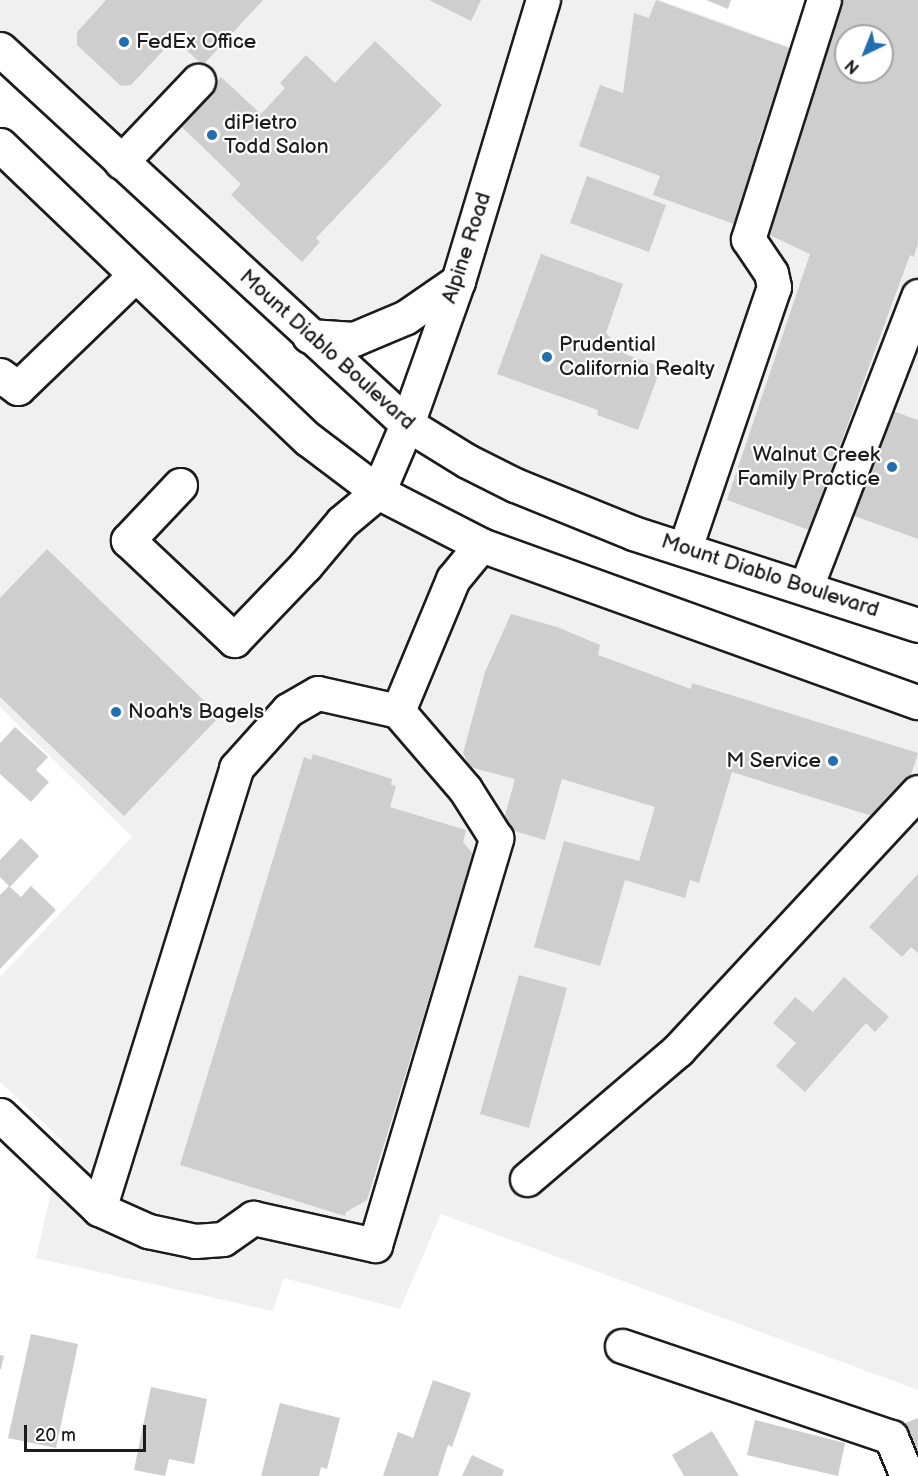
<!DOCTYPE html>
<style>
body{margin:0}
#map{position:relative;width:918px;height:1476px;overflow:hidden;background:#fff;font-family:"Balsamiq Sans",sans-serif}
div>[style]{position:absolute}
.built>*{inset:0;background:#f0f0f0}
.building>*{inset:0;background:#cecece}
.roads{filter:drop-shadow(2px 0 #1c1c1c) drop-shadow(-2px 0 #1c1c1c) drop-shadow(0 2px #1c1c1c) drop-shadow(0 -2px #1c1c1c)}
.minor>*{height:33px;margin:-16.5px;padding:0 16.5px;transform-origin:16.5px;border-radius:16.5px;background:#fff}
.major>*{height:33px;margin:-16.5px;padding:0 16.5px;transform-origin:16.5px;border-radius:16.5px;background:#fff}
.dots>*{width:16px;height:16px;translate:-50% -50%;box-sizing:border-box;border:3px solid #fff;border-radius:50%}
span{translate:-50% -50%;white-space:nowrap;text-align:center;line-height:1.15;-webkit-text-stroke:4.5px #fff;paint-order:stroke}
.poi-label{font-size:21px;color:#1c1c1c}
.left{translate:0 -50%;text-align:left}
.right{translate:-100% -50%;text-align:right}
.street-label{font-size:21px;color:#1c1c1c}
.north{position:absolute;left:834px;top:24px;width:60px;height:60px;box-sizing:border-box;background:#fff;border:2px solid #a4a4a4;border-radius:50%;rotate:223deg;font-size:16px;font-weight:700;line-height:24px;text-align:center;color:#1c1c1c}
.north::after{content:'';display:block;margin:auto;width:21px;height:27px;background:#1f6fb2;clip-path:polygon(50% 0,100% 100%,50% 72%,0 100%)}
.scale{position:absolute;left:24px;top:1425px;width:122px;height:27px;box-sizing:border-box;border:3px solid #1c1c1c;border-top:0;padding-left:8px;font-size:18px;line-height:21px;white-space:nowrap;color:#1c1c1c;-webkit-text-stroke:4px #fff;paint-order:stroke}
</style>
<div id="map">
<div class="built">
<div style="clip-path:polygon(evenodd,0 0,661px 0,798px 50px,918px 0,918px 625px,685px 548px,407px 424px,457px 282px,406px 317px,309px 336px,0 49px,0 0,846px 36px,882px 36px,882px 72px,846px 72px,846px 36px)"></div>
<div style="clip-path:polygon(0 145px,378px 492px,918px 702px,918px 1390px,441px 1214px,400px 1309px,284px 1278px,273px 1311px,36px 1258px,63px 1141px,0 1082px,0 977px,132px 837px,0 707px)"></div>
</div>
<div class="building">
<div style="clip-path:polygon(106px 0,263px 0,203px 65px,174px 39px,131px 85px,121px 86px,77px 45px,77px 32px)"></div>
<div style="clip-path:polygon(429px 0,481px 0,471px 21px)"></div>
<div style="clip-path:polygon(656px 0,792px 49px,758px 143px,763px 144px,734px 224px,653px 195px,660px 176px,579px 146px,600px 85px,623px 93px,634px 13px,649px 18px)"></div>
<div style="clip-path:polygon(706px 0,731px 0,728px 9px)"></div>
<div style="clip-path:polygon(evenodd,839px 0,918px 0,918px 243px,914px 257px,910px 255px,809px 530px,727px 500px,810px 254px,765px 233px,839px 0,846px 36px,882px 36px,882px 72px,846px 72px,846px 36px)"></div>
<div style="clip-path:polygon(375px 41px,442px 105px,316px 238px,320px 242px,302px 262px,231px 195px,241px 184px,160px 106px,209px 91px,221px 77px,261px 114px,285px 88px,280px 83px,306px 55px,335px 83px)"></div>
<div style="clip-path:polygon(587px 176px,666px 205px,649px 252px,570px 223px)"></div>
<div style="clip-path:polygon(541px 254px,623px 284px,606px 333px,625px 354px,661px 367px,638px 430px,597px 415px,598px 410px,497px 374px)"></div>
<div style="clip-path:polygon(887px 409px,918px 420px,918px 539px,849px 514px)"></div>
<div style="clip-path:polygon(47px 549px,220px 716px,124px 816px,0 697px,0 598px)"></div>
<div style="clip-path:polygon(511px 614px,557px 627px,600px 645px,598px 655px,691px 689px,692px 683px,918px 753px,905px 794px,875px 817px,732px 772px,699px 883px,690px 880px,685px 898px,625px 880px,600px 966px,534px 947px,564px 841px,639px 861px,655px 807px,562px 779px,545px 840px,511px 830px,504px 819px,515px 779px,470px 767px,463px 753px,485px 672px)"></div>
<div style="clip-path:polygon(15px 727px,48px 757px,36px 770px,49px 782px,31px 802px,0 774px,0 743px)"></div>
<div style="clip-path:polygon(313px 754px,392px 779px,391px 785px,396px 786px,390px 807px,466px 830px,463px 842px,473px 854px,367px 1200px,346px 1212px,345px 1216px,180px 1165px,304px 757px,311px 760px)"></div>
<div style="clip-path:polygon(21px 838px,39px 856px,10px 887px,0 877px,0 860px)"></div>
<div style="clip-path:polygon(918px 874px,918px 953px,911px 947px,902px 957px,869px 927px)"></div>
<div style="clip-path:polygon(9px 886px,21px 897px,31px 886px,56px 910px,0 969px,0 895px)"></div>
<div style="clip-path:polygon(519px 975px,567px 988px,529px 1128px,480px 1114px)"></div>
<div style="clip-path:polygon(844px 977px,889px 1017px,875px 1032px,866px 1023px,805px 1092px,776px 1066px,796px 1043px,773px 1023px,795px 997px,813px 1012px)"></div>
<div style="clip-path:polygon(31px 1334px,78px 1344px,56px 1448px,8px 1438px)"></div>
<div style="clip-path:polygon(0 1355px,4px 1356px,1px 1369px,0 1369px)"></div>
<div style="clip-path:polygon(433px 1380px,471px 1393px,452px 1447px,448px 1445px,438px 1476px,383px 1476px,398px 1432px,413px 1438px)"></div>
<div style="clip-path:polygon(151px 1387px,207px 1399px,194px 1464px,169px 1459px,165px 1476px,134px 1470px)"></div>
<div style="clip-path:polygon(280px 1403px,340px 1418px,327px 1469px,321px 1467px,319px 1476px,261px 1476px)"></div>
<div style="clip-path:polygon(918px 1418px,918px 1460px,903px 1424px)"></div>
<div style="clip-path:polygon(755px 1420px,845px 1443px,838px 1476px,747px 1455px)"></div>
<div style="clip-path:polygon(712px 1431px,739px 1476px,684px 1476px,672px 1455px)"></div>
<div style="clip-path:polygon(472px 1455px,504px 1470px,502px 1476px,462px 1476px)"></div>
</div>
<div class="roads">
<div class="minor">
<div style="left:121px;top:162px;width:112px;rotate:-46.5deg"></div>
<div style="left:0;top:375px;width:22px;rotate:36deg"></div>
<div style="left:18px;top:388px;width:163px;rotate:-44deg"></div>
<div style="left:180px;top:485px;width:76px;rotate:133.4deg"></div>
<div style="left:128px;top:540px;width:146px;rotate:43.3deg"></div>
<div style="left:234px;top:640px;width:103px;rotate:-46.2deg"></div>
<div style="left:305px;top:566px;width:57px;rotate:-49.9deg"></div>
<div style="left:342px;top:522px;width:47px;rotate:-39.8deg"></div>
<div style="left:378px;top:492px;width:74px;rotate:-66.9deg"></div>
<div style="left:407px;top:424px;width:152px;rotate:-70.4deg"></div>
<div style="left:458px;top:281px;width:294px;rotate:-73.2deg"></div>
<div style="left:685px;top:548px;width:276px;rotate:-71.2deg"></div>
<div style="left:774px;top:287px;width:14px;rotate:-102deg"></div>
<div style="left:771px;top:273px;width:41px;rotate:-124.1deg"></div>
<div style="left:748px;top:239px;width:251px;rotate:-72.4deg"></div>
<div style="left:806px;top:587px;width:312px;rotate:-68.9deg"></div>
<div style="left:0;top:1115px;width:137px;rotate:43.5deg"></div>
<div style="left:99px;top:1209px;width:54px;rotate:24.2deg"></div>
<div style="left:148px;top:1231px;width:48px;rotate:12deg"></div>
<div style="left:195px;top:1241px;width:28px;rotate:-4deg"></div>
<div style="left:223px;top:1239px;width:37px;rotate:-35deg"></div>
<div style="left:253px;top:1218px;width:125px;rotate:12.5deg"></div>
<div style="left:375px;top:1245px;width:425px;rotate:-73.4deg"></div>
<div style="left:496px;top:838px;width:58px;rotate:-122.3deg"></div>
<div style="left:465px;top:789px;width:103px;rotate:-130.7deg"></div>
<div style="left:398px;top:711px;width:143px;rotate:-67.4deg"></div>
<div style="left:453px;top:579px;width:44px;rotate:-50.5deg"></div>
<div style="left:527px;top:1179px;width:199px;rotate:-40.5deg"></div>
<div style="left:678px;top:1050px;width:352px;rotate:-47.1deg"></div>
<div style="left:99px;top:1209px;width:462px;rotate:-72.7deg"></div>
<div style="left:236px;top:768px;width:78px;rotate:-48.1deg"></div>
<div style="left:288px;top:710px;width:34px;rotate:-30deg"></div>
<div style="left:318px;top:693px;width:82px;rotate:12.7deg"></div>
<div style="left:622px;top:1346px;width:284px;rotate:18.7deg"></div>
<div style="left:891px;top:1437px;width:42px;rotate:67.7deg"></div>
</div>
<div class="major">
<div style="left:0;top:49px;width:553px;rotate:42.66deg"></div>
<div style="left:407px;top:424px;width:70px;rotate:31.7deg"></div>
<div style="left:467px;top:461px;width:54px;rotate:26.6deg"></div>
<div style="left:515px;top:485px;width:127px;rotate:22.1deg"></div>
<div style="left:633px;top:533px;width:299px;rotate:17.9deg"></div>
<div style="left:0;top:145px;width:426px;rotate:43.7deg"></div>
<div style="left:308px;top:439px;width:88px;rotate:37.1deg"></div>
<div style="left:378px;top:492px;width:116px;rotate:27.2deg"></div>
<div style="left:481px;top:545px;width:464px;rotate:19.8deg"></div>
<div style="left:309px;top:336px;width:45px;rotate:3.8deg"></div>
<div style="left:354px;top:339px;width:56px;rotate:-22.9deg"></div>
<div style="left:406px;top:317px;width:63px;rotate:-34.7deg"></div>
</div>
</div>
<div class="dots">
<div style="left:124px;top:42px;background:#1f6fb2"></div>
<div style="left:212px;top:135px;background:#1f6fb2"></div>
<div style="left:547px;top:357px;background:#1f6fb2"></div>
<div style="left:892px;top:467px;background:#1f6fb2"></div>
<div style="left:116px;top:712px;background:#1f6fb2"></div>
<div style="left:833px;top:761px;background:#1f6fb2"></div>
</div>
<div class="poi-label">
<span class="left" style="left:136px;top:42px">FedEx Office</span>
<span class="left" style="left:224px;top:135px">diPietro<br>Todd Salon</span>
<span class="left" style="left:559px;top:357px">Prudential<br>California Realty</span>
<span class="right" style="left:880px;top:467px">Walnut Creek<br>Family Practice</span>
<span class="left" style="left:128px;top:712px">Noah's Bagels</span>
<span class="right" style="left:821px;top:761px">M Service</span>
</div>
<div class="street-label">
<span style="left:467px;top:248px;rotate:-72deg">Alpine Road</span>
<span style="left:327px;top:350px;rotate:42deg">Mount Diablo Boulevard</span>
<span style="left:770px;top:576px;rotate:18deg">Mount Diablo Boulevard</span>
</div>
<div class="north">N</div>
<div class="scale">20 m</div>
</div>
